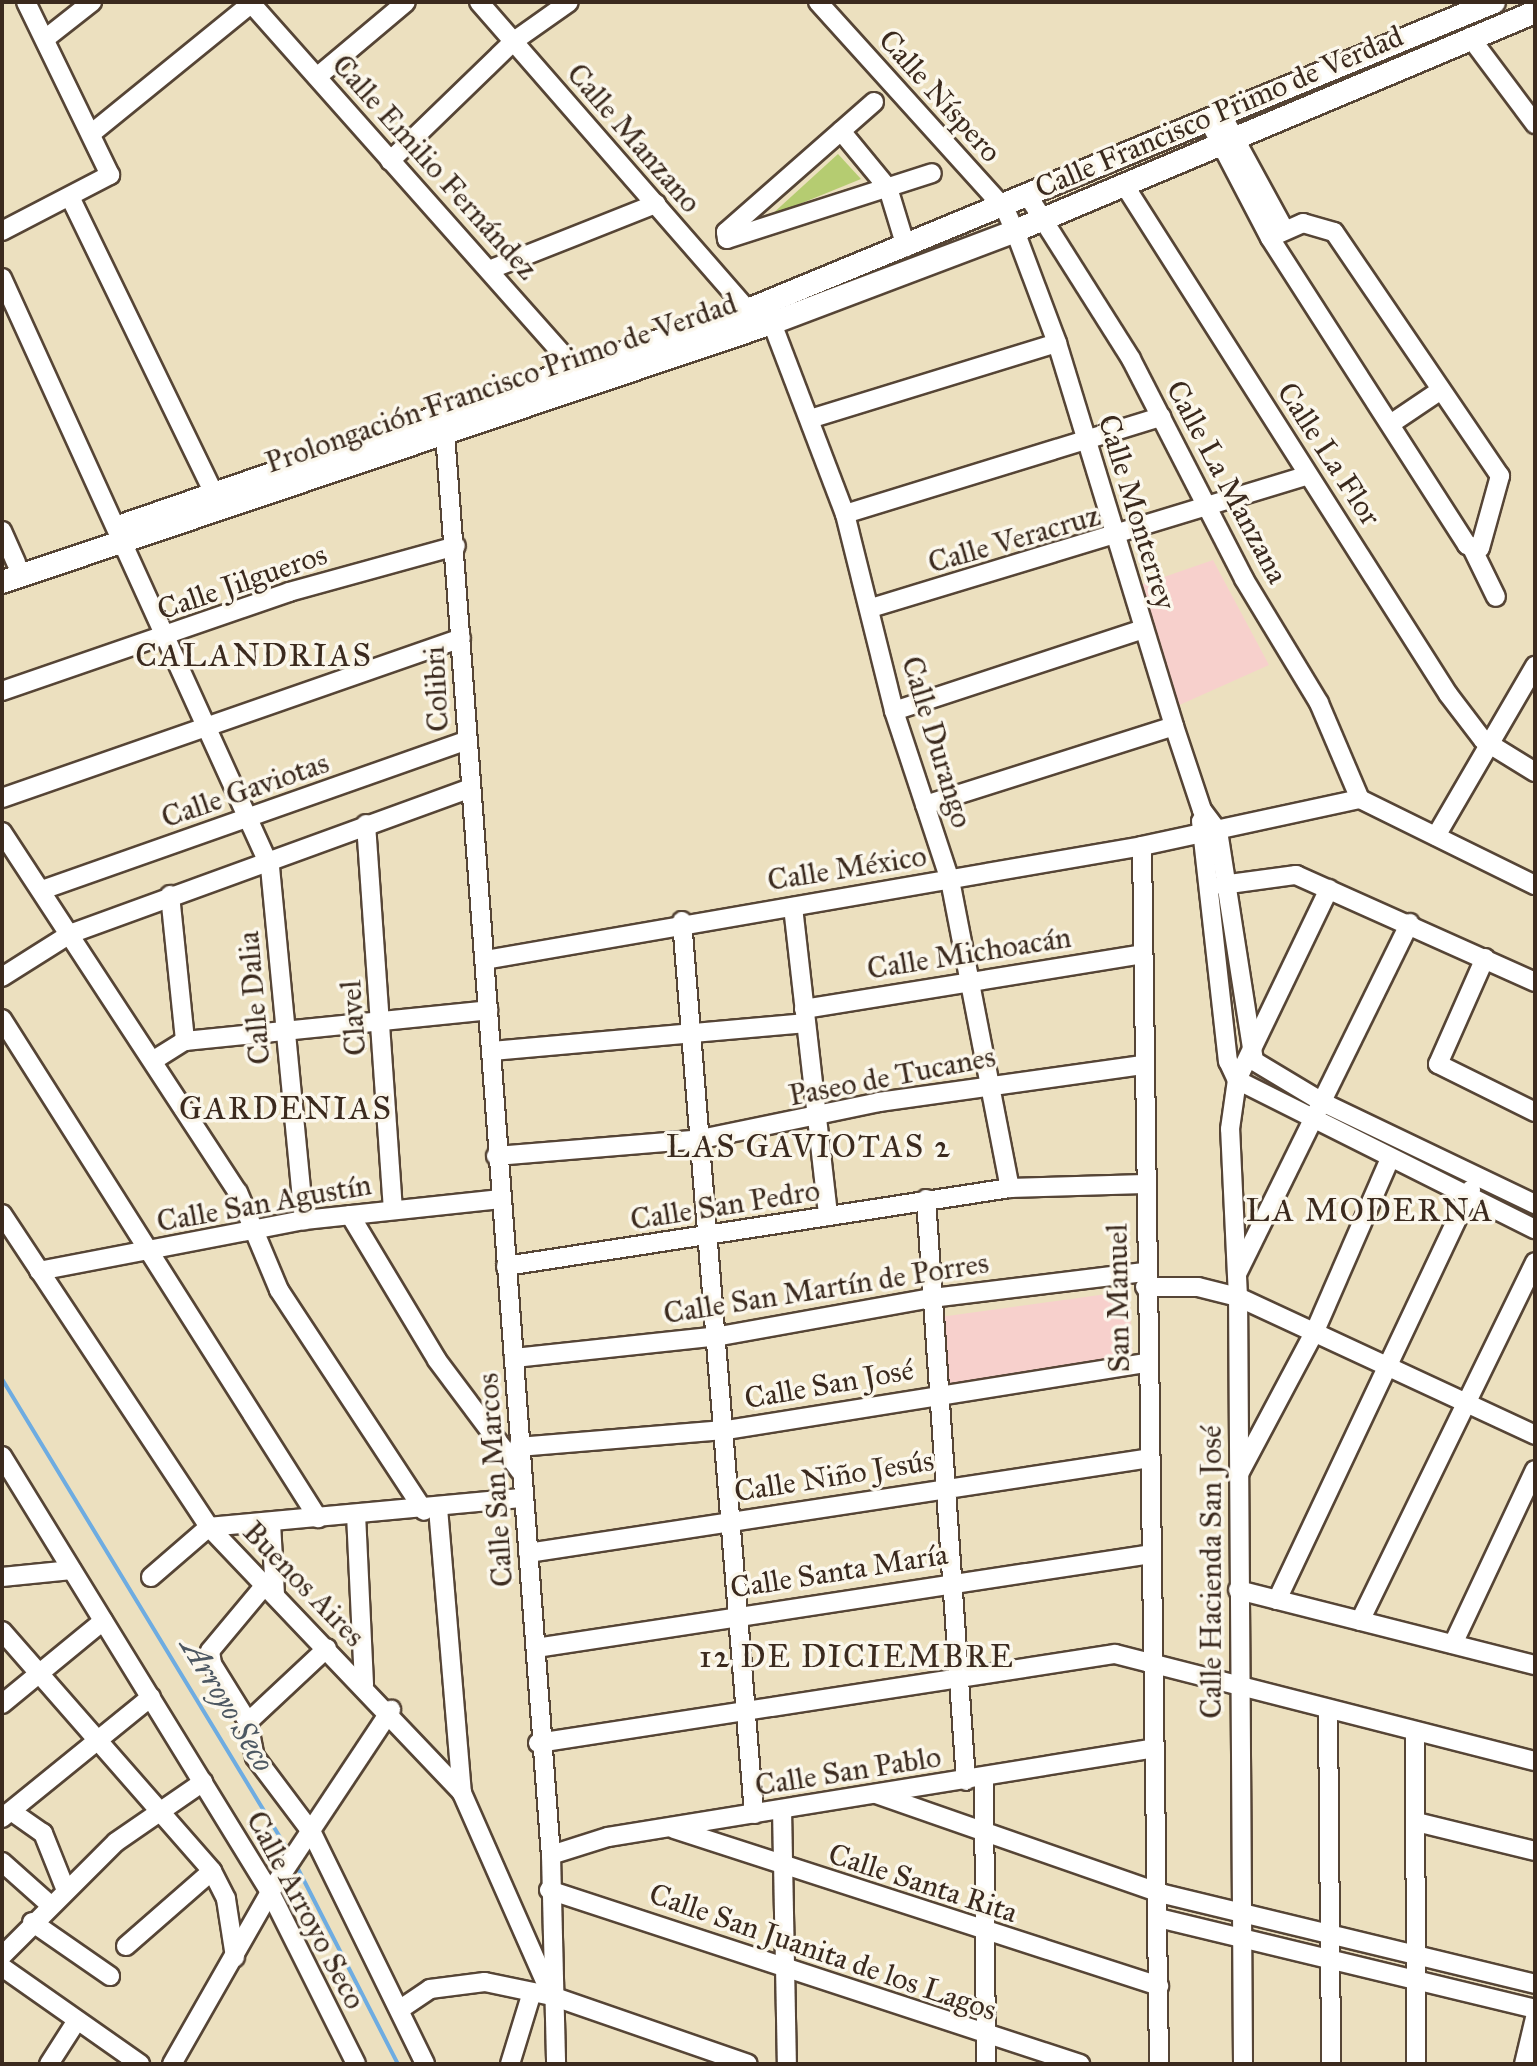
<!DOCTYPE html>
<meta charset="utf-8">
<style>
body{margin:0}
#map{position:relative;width:1537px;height:2066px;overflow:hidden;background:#ece0bf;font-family:"IM FELL Great Primer",serif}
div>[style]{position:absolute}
.built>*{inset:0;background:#f7d0cc}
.green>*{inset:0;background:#b5cc71}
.stream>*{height:4px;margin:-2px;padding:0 2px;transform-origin:2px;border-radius:2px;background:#6eace1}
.roads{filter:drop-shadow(2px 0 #564536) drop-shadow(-2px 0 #564536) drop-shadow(0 2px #564536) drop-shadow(0 -2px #564536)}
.minor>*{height:18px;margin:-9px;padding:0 9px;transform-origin:9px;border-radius:9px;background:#fff}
.major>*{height:22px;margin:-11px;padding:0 11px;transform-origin:11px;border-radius:11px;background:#fff}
span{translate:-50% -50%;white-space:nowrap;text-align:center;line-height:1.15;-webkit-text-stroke:7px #fbf7ec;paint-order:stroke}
.street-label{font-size:30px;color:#3b2a1e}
.neighbourhood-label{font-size:32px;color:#3b2a1e;letter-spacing:2px}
.water-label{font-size:32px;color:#4d5862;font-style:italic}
.frame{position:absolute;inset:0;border:4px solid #3b2a1e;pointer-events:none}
</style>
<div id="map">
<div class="built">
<div style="clip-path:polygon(1213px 560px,1269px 665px,1175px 707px,1135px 587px)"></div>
<div style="clip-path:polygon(1129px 1291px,1133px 1363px,947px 1391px,940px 1317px)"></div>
</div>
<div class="green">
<div style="clip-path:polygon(838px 154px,861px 179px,770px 216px)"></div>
</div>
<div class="stream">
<div style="left:2px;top:1379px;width:553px;rotate:58.75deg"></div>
<div style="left:295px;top:1863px;width:226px;rotate:62.9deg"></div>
</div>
<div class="roads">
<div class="minor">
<div style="left:250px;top:2px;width:492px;rotate:48.4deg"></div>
<div style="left:479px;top:2px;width:409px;rotate:48.9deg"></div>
<div style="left:818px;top:2px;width:279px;rotate:47.9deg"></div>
<div style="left:1005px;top:209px;width:24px;rotate:66deg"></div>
<div style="left:1015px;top:231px;width:120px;rotate:69.4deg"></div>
<div style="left:1057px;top:343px;width:400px;rotate:73deg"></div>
<div style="left:1174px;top:726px;width:89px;rotate:71.6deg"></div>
<div style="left:1202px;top:810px;width:26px;rotate:53deg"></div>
<div style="left:1218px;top:831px;width:233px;rotate:81.1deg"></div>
<div style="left:1254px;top:1061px;width:82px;rotate:31deg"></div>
<div style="left:1324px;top:1103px;width:234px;rotate:25.6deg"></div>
<div style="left:1470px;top:37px;width:109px;rotate:53.2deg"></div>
<div style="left:45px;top:39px;width:60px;rotate:-38.2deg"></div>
<div style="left:317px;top:77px;width:116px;rotate:-40.1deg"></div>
<div style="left:874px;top:102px;width:197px;rotate:138.7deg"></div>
<div style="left:726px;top:232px;width:7px;rotate:82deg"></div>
<div style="left:727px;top:239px;width:215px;rotate:-17.8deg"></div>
<div style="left:1223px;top:117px;width:128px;rotate:61.4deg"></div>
<div style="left:1210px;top:123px;width:130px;rotate:62.4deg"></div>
<div style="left:1270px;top:238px;width:365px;rotate:57.3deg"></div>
<div style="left:1467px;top:545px;width:13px;rotate:13deg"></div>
<div style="left:1480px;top:548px;width:75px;rotate:-74.5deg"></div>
<div style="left:1500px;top:476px;width:295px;rotate:-124.2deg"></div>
<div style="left:1334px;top:232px;width:32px;rotate:-164deg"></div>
<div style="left:1303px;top:223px;width:36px;rotate:156deg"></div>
<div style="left:841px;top:131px;width:74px;rotate:50.5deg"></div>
<div style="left:888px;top:188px;width:62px;rotate:73deg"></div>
<div style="left:92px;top:133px;width:208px;rotate:-39.1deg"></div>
<div style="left:390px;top:161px;width:173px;rotate:-44.1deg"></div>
<div style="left:514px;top:41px;width:67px;rotate:-35.3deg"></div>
<div style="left:1125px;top:186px;width:602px;rotate:57.55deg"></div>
<div style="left:1448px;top:694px;width:58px;rotate:52.7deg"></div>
<div style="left:1483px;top:740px;width:61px;rotate:31.6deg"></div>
<div style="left:71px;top:199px;width:327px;rotate:64.1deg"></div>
<div style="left:1030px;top:199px;width:189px;rotate:57.7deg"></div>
<div style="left:1131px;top:359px;width:247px;rotate:62.8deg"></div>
<div style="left:1244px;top:579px;width:145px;rotate:58.8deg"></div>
<div style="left:1319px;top:703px;width:104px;rotate:66.9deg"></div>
<div style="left:2px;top:231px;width:122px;rotate:-27.4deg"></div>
<div style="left:110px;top:175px;width:192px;rotate:-115.9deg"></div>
<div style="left:489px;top:270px;width:180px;rotate:-21.6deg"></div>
<div style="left:2px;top:278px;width:647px;rotate:65.53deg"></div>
<div style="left:270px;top:867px;width:355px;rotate:84.5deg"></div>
<div style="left:772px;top:323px;width:204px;rotate:69.1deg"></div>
<div style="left:845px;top:514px;width:203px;rotate:76deg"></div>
<div style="left:894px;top:711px;width:178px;rotate:71.7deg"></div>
<div style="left:950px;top:880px;width:314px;rotate:79deg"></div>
<div style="left:813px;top:418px;width:255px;rotate:-17.1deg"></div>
<div style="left:444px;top:420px;width:1439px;rotate:85.74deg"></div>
<div style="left:551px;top:1855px;width:209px;rotate:88.6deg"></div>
<div style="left:1392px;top:423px;width:59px;rotate:-34deg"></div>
<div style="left:845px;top:514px;width:331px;rotate:-17.1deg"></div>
<div style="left:2px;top:531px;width:35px;rotate:66deg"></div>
<div style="left:1473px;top:550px;width:52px;rotate:63.9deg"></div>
<div style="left:871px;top:608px;width:457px;rotate:-16.9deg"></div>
<div style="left:2px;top:691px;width:304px;rotate:-19deg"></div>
<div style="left:289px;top:592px;width:173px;rotate:-15.4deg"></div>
<div style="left:894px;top:711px;width:263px;rotate:-18.2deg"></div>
<div style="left:2px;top:798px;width:486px;rotate:-19.2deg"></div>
<div style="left:1360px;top:799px;width:195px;rotate:26.2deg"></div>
<div style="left:925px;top:805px;width:261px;rotate:-17.6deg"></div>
<div style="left:1201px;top:821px;width:242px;rotate:83.6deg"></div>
<div style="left:1228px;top:1061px;width:21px;rotate:65deg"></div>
<div style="left:1237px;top:1080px;width:333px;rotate:26.6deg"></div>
<div style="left:366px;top:824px;width:386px;rotate:86deg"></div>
<div style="left:2px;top:832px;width:430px;rotate:56.8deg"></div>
<div style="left:238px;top:1192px;width:106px;rotate:67.3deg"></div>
<div style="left:279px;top:1290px;width:264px;rotate:56.7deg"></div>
<div style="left:1436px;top:836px;width:197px;rotate:-59.8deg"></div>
<div style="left:1142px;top:846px;width:1218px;rotate:89.2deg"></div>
<div style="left:1222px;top:885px;width:75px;rotate:-7.7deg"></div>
<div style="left:1296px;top:875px;width:262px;rotate:24.1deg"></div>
<div style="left:42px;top:890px;width:449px;rotate:-19.4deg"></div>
<div style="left:170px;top:895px;width:147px;rotate:84.1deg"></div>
<div style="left:793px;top:907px;width:311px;rotate:83.5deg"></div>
<div style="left:682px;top:921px;width:896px;rotate:85.39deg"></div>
<div style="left:1485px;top:958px;width:116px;rotate:113.9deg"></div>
<div style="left:1438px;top:1064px;width:108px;rotate:26.3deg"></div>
<div style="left:485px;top:960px;width:667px;rotate:-9.84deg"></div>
<div style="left:1142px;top:846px;width:223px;rotate:-12.2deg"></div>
<div style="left:2px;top:977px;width:80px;rotate:-32.3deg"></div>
<div style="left:70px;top:934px;width:425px;rotate:-20deg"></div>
<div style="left:804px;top:1009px;width:343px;rotate:-9.2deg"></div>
<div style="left:2px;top:1019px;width:591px;rotate:57.66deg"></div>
<div style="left:492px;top:1051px;width:313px;rotate:-5.1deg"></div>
<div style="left:154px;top:1060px;width:36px;rotate:-32deg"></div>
<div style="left:185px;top:1041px;width:305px;rotate:-5.8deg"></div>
<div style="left:496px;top:1156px;width:206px;rotate:-4.7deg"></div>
<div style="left:701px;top:1139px;width:182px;rotate:-11.7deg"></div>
<div style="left:879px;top:1102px;width:266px;rotate:-8deg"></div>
<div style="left:926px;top:1199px;width:583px;rotate:86.07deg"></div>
<div style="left:2px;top:1214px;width:375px;rotate:56.5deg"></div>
<div style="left:209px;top:1527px;width:367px;rotate:46.4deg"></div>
<div style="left:462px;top:1793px;width:215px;rotate:66.2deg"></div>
<div style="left:350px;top:1215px;width:169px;rotate:59deg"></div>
<div style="left:437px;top:1360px;width:139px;rotate:53.2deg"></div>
<div style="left:506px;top:1266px;width:510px;rotate:-8.8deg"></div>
<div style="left:1010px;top:1188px;width:134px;rotate:-1.7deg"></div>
<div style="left:39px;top:1271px;width:270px;rotate:-10.9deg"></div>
<div style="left:304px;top:1220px;width:196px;rotate:-6.1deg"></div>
<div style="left:1238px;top:1272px;width:389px;rotate:-63.8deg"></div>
<div style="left:1145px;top:1287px;width:53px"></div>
<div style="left:1198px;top:1287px;width:41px;rotate:14deg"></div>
<div style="left:1238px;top:1297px;width:327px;rotate:24.9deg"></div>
<div style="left:514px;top:1358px;width:207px;rotate:-6.1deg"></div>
<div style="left:720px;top:1336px;width:215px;rotate:-10.2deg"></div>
<div style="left:932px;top:1298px;width:215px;rotate:-7deg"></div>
<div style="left:518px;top:1447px;width:210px;rotate:-4.7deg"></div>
<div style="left:727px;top:1430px;width:425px;rotate:-9.1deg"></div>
<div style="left:2px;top:1456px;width:512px;rotate:58.42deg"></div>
<div style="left:270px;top:1892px;width:192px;rotate:63.4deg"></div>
<div style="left:1240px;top:1472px;width:160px;rotate:-62deg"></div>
<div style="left:1315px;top:1331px;width:185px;rotate:-66.5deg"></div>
<div style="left:438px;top:1508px;width:286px;rotate:85.2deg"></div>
<div style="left:356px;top:1514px;width:171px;rotate:87.3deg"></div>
<div style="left:271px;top:1523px;width:72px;rotate:86.8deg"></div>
<div style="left:209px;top:1527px;width:315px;rotate:-5.3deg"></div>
<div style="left:528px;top:1553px;width:629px;rotate:-8.68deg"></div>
<div style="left:2px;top:1577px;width:70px;rotate:-5.7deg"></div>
<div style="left:151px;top:1577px;width:77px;rotate:-40.8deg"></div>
<div style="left:265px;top:1585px;width:86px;rotate:129.8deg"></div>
<div style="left:210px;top:1651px;width:13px;rotate:81deg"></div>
<div style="left:212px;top:1664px;width:68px;rotate:58.2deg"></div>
<div style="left:248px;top:1722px;width:36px;rotate:79deg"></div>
<div style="left:255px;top:1757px;width:95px;rotate:53.1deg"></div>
<div style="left:312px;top:1833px;width:257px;rotate:63.9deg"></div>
<div style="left:1238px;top:1590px;width:306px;rotate:14.2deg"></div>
<div style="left:1277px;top:1600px;width:454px;rotate:-64.7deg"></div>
<div style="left:1360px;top:1621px;width:399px;rotate:-64deg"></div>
<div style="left:2px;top:1631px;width:319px;rotate:48.8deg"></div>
<div style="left:212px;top:1871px;width:31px;rotate:63deg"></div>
<div style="left:226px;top:1899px;width:59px;rotate:81.2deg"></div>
<div style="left:1453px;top:1644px;width:192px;rotate:-64.8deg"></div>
<div style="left:536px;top:1648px;width:622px;rotate:-8.69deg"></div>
<div style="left:2px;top:1704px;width:131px;rotate:-39.4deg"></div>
<div style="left:1328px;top:1709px;width:355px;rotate:89.5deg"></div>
<div style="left:248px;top:1722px;width:108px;rotate:-43.1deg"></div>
<div style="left:1415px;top:1731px;width:333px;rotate:89.8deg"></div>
<div style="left:538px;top:1743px;width:584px;rotate:-8.77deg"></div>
<div style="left:1115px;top:1654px;width:433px;rotate:14.3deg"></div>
<div style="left:984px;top:1780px;width:284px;rotate:89.6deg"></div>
<div style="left:876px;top:1794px;width:301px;rotate:19.2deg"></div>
<div style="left:1160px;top:1893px;width:386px;rotate:13.6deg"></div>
<div style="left:782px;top:1809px;width:255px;rotate:88.9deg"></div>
<div style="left:11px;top:1811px;width:39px;rotate:35deg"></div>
<div style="left:43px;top:1833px;width:59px;rotate:68.2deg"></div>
<div style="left:2px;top:1818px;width:192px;rotate:-39.1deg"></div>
<div style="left:1416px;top:1822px;width:122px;rotate:13.7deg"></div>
<div style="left:674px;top:1829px;width:510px;rotate:17.94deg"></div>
<div style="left:551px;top:1855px;width:60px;rotate:-17.5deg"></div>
<div style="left:608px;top:1837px;width:554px;rotate:-9.24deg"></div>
<div style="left:2px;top:1862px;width:62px;rotate:41.7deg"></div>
<div style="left:549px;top:1890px;width:559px;rotate:18.14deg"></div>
<div style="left:1159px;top:1918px;width:387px;rotate:13.6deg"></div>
<div style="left:32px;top:1922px;width:95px;rotate:34.7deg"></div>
<div style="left:126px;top:1946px;width:114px;rotate:-41.1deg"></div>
<div style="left:2px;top:1956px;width:161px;rotate:-45deg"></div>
<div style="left:116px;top:1842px;width:106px;rotate:-34.6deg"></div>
<div style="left:2px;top:1967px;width:169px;rotate:35.1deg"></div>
<div style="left:402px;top:2008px;width:34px;rotate:-34deg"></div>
<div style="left:430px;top:1989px;width:55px;rotate:-7.3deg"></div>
<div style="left:485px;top:1982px;width:68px;rotate:11.8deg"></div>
<div style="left:552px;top:1996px;width:207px;rotate:19.1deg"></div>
<div style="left:49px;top:2064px;width:50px;rotate:-57.3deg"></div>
<div style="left:172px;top:2064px;width:198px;rotate:-60.3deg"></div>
<div style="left:270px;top:1892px;width:219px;rotate:-56.4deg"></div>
<div style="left:510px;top:2064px;width:75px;rotate:-73deg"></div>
<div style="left:1243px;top:2064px;width:767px;rotate:-90.37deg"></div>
<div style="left:1238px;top:1297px;width:168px;rotate:-92.7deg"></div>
<div style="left:1230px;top:1129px;width:49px;rotate:-81.9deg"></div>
<div style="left:1237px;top:1080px;width:212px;rotate:-64.3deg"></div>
<div style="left:1524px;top:2064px;width:47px;rotate:-76.6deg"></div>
</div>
<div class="major">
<div style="left:124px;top:525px;width:660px;rotate:-19.01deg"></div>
<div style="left:748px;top:310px;width:807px;rotate:-22.43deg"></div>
<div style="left:2px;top:582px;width:812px;rotate:-18.59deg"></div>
<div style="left:772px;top:323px;width:260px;rotate:-20.7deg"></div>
<div style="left:1015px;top:231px;width:564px;rotate:-22.84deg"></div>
</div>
</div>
<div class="street-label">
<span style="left:940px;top:96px;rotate:48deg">Calle Níspero</span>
<span style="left:1219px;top:112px;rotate:-23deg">Calle Francisco Primo de Verdad</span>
<span style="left:634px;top:138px;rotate:49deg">Calle Manzano</span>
<span style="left:435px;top:167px;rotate:48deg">Calle Emilio Fernández</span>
<span style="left:501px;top:383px;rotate:-19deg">Prolongación Francisco Primo de Verdad</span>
<span style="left:1329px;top:454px;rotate:57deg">Calle La Flor</span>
<span style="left:1227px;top:482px;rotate:62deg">Calle La Manzana</span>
<span style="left:1137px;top:512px;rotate:73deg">Calle Monterrey</span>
<span style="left:1014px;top:539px;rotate:-16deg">Calle Veracruz</span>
<span style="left:242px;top:582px;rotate:-19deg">Calle Jilgueros</span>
<span style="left:436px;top:689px;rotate:-93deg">Colibri</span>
<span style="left:937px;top:742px;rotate:73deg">Calle Durango</span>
<span style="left:245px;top:790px;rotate:-19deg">Calle Gaviotas</span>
<span style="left:847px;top:868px;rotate:-9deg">Calle México</span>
<span style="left:969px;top:953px;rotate:-9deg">Calle Michoacán</span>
<span style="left:254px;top:998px;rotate:-95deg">Calle Dalia</span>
<span style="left:353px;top:1018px;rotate:-94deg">Clavel</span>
<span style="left:892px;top:1076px;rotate:-11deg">Paseo de Tucanes</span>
<span style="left:264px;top:1203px;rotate:-10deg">Calle San Agustín</span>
<span style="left:725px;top:1205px;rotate:-9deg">Calle San Pedro</span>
<span style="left:826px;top:1288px;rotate:-9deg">Calle San Martín de Porres</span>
<span style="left:1118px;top:1298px;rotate:-91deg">San Manuel</span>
<span style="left:829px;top:1384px;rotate:-10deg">Calle San José</span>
<span style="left:834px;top:1476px;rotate:-9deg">Calle Niño Jesús</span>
<span style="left:495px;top:1480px;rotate:-94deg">Calle San Marcos</span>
<span style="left:839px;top:1571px;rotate:-9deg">Calle Santa María</span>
<span style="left:1211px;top:1572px;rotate:-90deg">Calle Hacienda San José</span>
<span style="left:304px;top:1584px;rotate:46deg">Buenos Aires</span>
<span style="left:848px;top:1771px;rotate:-9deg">Calle San Pablo</span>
<span style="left:923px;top:1883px;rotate:18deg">Calle Santa Rita</span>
<span style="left:306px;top:1910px;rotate:62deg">Calle Arroyo Seco</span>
<span style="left:823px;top:1952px;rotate:19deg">Calle San Juanita de los Lagos</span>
</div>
<div class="neighbourhood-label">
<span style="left:254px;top:656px">CALANDRIAS</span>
<span style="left:286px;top:1109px">GARDENIAS</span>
<span style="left:809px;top:1147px">LAS GAVIOTAS 2</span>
<span style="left:1370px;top:1211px">LA MODERNA</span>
<span style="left:857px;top:1657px">12 DE DICIEMBRE</span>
</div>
<div class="water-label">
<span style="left:227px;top:1705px;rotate:59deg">Arroyo Seco</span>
</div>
<div class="frame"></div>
</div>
